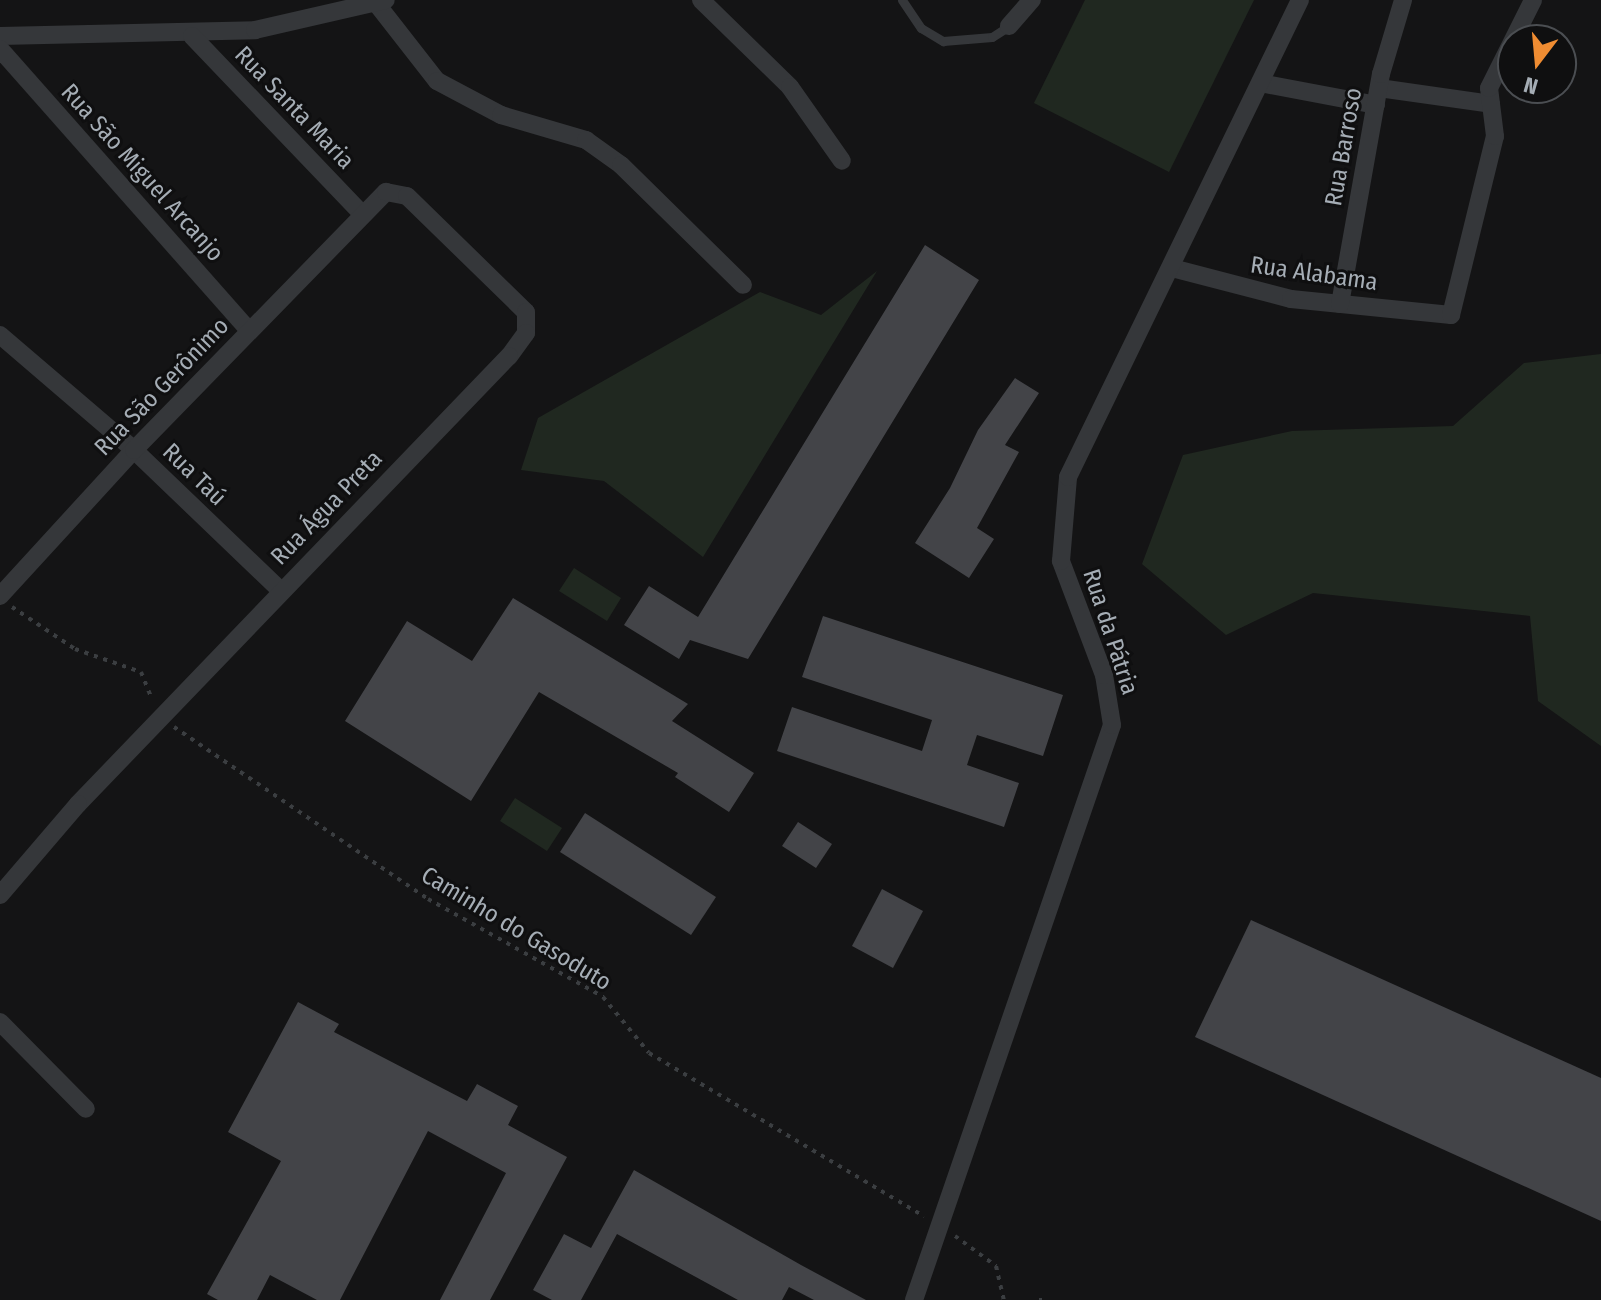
<!DOCTYPE html>
<meta charset="utf-8">
<style>
body{margin:0}
#map{position:relative;width:1601px;height:1300px;overflow:hidden;background:#141415;font-family:"Fira Sans Condensed",sans-serif}
div>[style]{position:absolute}
.green>*{inset:0;background:#202820}
.building>*{inset:0;background:#434448}
.path>*{height:4px;margin-top:-2px;transform-origin:0;background:repeating-linear-gradient(90deg,#3b3e41 0 4px,transparent 0 10px)}
.lane>*{height:9px;margin:-4.5px;padding:0 4.5px;transform-origin:4.5px;border-radius:4.5px;background:#35373a}
.street>*{height:18px;margin:-9px;padding:0 9px;transform-origin:9px;border-radius:9px;background:#35373a}
span{translate:-50% -50%;white-space:nowrap;text-align:center;line-height:1.15;-webkit-text-stroke:6px #0f0f10;paint-order:stroke}
.street-label{font-size:24px;color:#a5adb5}
.north{position:absolute;left:1497px;top:24px;width:80px;height:80px;box-sizing:border-box;background:#0f0f10;border:2px solid #4b4e52;border-radius:50%;rotate:196deg;font-size:22px;font-weight:700;line-height:32px;text-align:center;color:#a5adb5}
.north::after{content:'';display:block;margin:auto;width:28px;height:36px;background:#ef8c32;clip-path:polygon(50% 0,100% 100%,50% 72%,0 100%)}
</style>
<div id="map">
<div class="green">
<div style="clip-path:polygon(1085px 0,1254px 0,1169px 172px,1034px 103px)"></div>
<div style="clip-path:polygon(877px 271px,703px 557px,604px 481px,521px 470px,538px 418px,760px 292px,821px 315px)"></div>
<div style="clip-path:polygon(1601px 354px,1601px 746px,1538px 701px,1530px 616px,1313px 593px,1226px 635px,1142px 564px,1183px 455px,1292px 431px,1453px 426px,1524px 363px)"></div>
<div style="clip-path:polygon(574px 568px,621px 598px,607px 621px,559px 591px)"></div>
<div style="clip-path:polygon(515px 798px,562px 828px,547px 851px,500px 821px)"></div>
</div>
<div class="building">
<div style="clip-path:polygon(925px 245px,979px 280px,748px 659px,690px 640px,679px 659px,624px 625px,649px 586px,698px 617px)"></div>
<div style="clip-path:polygon(1015px 378px,1039px 393px,1005px 445px,1019px 452px,977px 528px,994px 539px,969px 578px,915px 543px,950px 488px,978px 430px)"></div>
<div style="clip-path:polygon(513px 598px,688px 704px,672px 721px,754px 773px,729px 812px,675px 777px,678px 773px,539px 692px,471px 801px,345px 721px,407px 621px,472px 661px)"></div>
<div style="clip-path:polygon(823px 616px,1063px 695px,1043px 756px,977px 735px,967px 765px,1019px 783px,1004px 827px,777px 751px,792px 707px,922px 751px,932px 720px,802px 677px)"></div>
<div style="clip-path:polygon(585px 813px,716px 897px,691px 935px,560px 852px)"></div>
<div style="clip-path:polygon(798px 822px,832px 844px,816px 868px,782px 846px)"></div>
<div style="clip-path:polygon(882px 889px,923px 911px,893px 968px,852px 946px)"></div>
<div style="clip-path:polygon(1251px 920px,1601px 1078px,1601px 1221px,1195px 1037px)"></div>
<div style="clip-path:polygon(298px 1002px,339px 1024px,334px 1032px,467px 1101px,477px 1084px,518px 1106px,508px 1125px,567px 1157px,490px 1300px,440px 1300px,506px 1173px,428px 1131px,340px 1300px,317px 1300px,270px 1275px,257px 1300px,218px 1300px,207px 1294px,281px 1161px,228px 1132px)"></div>
<div style="clip-path:polygon(634px 1170px,801px 1265px,866px 1300px,814px 1300px,789px 1287px,782px 1300px,738px 1300px,617px 1234px,581px 1300px,552px 1300px,533px 1290px,564px 1234px,591px 1248px)"></div>
</div>
<div class="path">
<div style="left:12px;top:607px;width:76px;rotate:33.7deg"></div>
<div style="left:75px;top:649px;width:70px;rotate:19.2deg"></div>
<div style="left:141px;top:672px;width:29px;rotate:68deg"></div>
<div style="left:174px;top:727px;width:307px;rotate:34.1deg"></div>
<div style="left:428px;top:899px;width:201px;rotate:29.2deg"></div>
<div style="left:603px;top:997px;width:72px;rotate:50.6deg"></div>
<div style="left:649px;top:1053px;width:320px;rotate:30.7deg"></div>
<div style="left:955px;top:1236px;width:51px;rotate:36.2deg"></div>
<div style="left:996px;top:1266px;width:35px;rotate:77deg"></div>
<div style="left:1039px;top:1300px;width:3px"></div>
</div>
<div class="lane">
<div style="left:902px;top:0;width:34px;rotate:56deg"></div>
<div style="left:921px;top:28px;width:26px;rotate:31deg"></div>
<div style="left:943px;top:41px;width:49px;rotate:-4.7deg"></div>
<div style="left:992px;top:37px;width:20px;rotate:-33deg"></div>
</div>
<div class="street">
<div style="left:701px;top:0;width:124px;rotate:44.3deg"></div>
<div style="left:790px;top:87px;width:90px;rotate:54.9deg"></div>
<div style="left:376px;top:3px;width:99px;rotate:52deg"></div>
<div style="left:437px;top:81px;width:72px;rotate:28deg"></div>
<div style="left:501px;top:115px;width:89px;rotate:16.4deg"></div>
<div style="left:586px;top:140px;width:43px;rotate:35.5deg"></div>
<div style="left:621px;top:165px;width:171px;rotate:44.5deg"></div>
<div style="left:1009px;top:26px;width:35px;rotate:-49deg"></div>
<div style="left:0;top:36px;width:255px;rotate:-1.3deg"></div>
<div style="left:255px;top:30px;width:134px;rotate:-12.9deg"></div>
<div style="left:192px;top:36px;width:245px;rotate:46.3deg"></div>
<div style="left:0;top:49px;width:375px;rotate:48.5deg"></div>
<div style="left:1260px;top:83px;width:118px;rotate:10.7deg"></div>
<div style="left:1379px;top:88px;width:113px;rotate:8.1deg"></div>
<div style="left:1172px;top:268px;width:123px;rotate:14.6deg"></div>
<div style="left:1291px;top:299px;width:161px;rotate:5.7deg"></div>
<div style="left:1451px;top:315px;width:184px;rotate:-76.2deg"></div>
<div style="left:1495px;top:136px;width:48px;rotate:-97.1deg"></div>
<div style="left:1489px;top:88px;width:98px;rotate:-63.4deg"></div>
<div style="left:1340px;top:304px;width:234px;rotate:-79.9deg"></div>
<div style="left:1381px;top:74px;width:77px;rotate:-73.4deg"></div>
<div style="left:0;top:335px;width:177px;rotate:40.6deg"></div>
<div style="left:134px;top:450px;width:202px;rotate:43.8deg"></div>
<div style="left:0;top:596px;width:198px;rotate:-47.5deg"></div>
<div style="left:134px;top:450px;width:361px;rotate:-45.7deg"></div>
<div style="left:386px;top:192px;width:21px;rotate:11deg"></div>
<div style="left:407px;top:196px;width:166px;rotate:44.3deg"></div>
<div style="left:526px;top:312px;width:21px;rotate:90deg"></div>
<div style="left:526px;top:333px;width:29px;rotate:126deg"></div>
<div style="left:509px;top:356px;width:622px;rotate:133.89deg"></div>
<div style="left:78px;top:804px;width:120px;rotate:130.6deg"></div>
<div style="left:0;top:1022px;width:122px;rotate:45.3deg"></div>
<div style="left:914px;top:1300px;width:608px;rotate:-71deg"></div>
<div style="left:1112px;top:725px;width:51px;rotate:-99.1deg"></div>
<div style="left:1104px;top:675px;width:122px;rotate:-110.7deg"></div>
<div style="left:1061px;top:561px;width:84px;rotate:-85.2deg"></div>
<div style="left:1068px;top:477px;width:530px;rotate:-64.06deg"></div>
</div>
<div class="street-label">
<span style="left:294px;top:108px;rotate:46deg">Rua Santa Maria</span>
<span style="left:1344px;top:147px;rotate:-80deg">Rua Barroso</span>
<span style="left:142px;top:173px;rotate:48deg">Rua São Miguel Arcanjo</span>
<span style="left:1314px;top:274px;rotate:8deg">Rua Alabama</span>
<span style="left:162px;top:387px;rotate:-46deg">Rua São Gerônimo</span>
<span style="left:194px;top:475px;rotate:44deg">Rua Taú</span>
<span style="left:327px;top:508px;rotate:-46deg">Rua Água Preta</span>
<span style="left:1110px;top:632px;rotate:72deg">Rua da Pátria</span>
<span style="left:516px;top:929px;rotate:31deg">Caminho do Gasoduto</span>
</div>
<div class="north">N</div>
</div>
